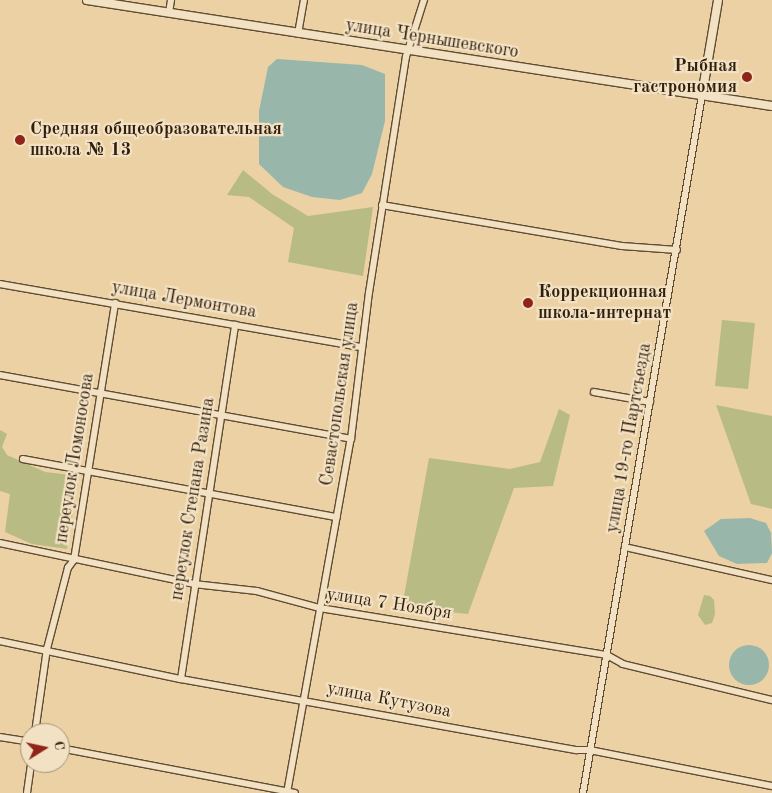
<!DOCTYPE html>
<meta charset="utf-8">
<style>
body{margin:0}
#map{position:relative;width:772px;height:793px;overflow:hidden;background:#ebd1a3;font-family:"Old Standard TT",serif}
div>[style]{position:absolute}
.green>*{inset:0;background:#b8bb84}
.water>*{inset:0;background:#99b6ab}
.round{border-radius:50%}
.roads{filter:drop-shadow(1px 0 #604c33) drop-shadow(-1px 0 #604c33) drop-shadow(0 1px #604c33) drop-shadow(0 -1px #604c33)}
.minor>*{height:5.5px;margin:-2.75px;padding:0 2.75px;transform-origin:2.75px;border-radius:2.75px;background:#f2e1c3}
.tertiary>*{height:8px;margin:-4px;padding:0 4px;transform-origin:4px;border-radius:4px;background:#f2e1c3}
.dots>*{width:14px;height:14px;translate:-50% -50%;box-sizing:border-box;border:2px solid #f2e1c3;border-radius:50%}
span{translate:-50% -50%;white-space:nowrap;text-align:center;line-height:1.15;-webkit-text-stroke:4.5px #f2e1c3;paint-order:stroke}
.street-label{font-size:18px;color:#311f0e}
.poi-label{font-size:18px;color:#311f0e;font-weight:700}
.right{translate:-100% -50%;text-align:right}
.left{translate:0 -50%;text-align:left}
.north{position:absolute;left:20px;top:723px;width:50px;height:50px;box-sizing:border-box;background:#f2e1c3;border:1px solid #a5937b;border-radius:50%;rotate:80deg;font-size:14px;font-weight:700;line-height:20px;text-align:center;color:#311f0e}
.north::after{content:'';display:block;margin:auto;width:18px;height:22px;background:#8f2418;clip-path:polygon(50% 0,100% 100%,50% 72%,0 100%)}
</style>
<div id="map">
<div class="green">
<div style="clip-path:polygon(243px 170px,272px 194px,308px 216px,373px 207px,363px 276px,288px 262px,294px 228px,249px 197px,227px 195px)"></div>
<div style="clip-path:polygon(722px 320px,755px 323px,748px 389px,715px 386px)"></div>
<div style="clip-path:polygon(716px 405px,772px 416px,772px 509px,751px 504px)"></div>
<div style="clip-path:polygon(559px 409px,570px 415px,553px 486px,514px 488px,468px 614px,402px 607px,429px 458px,510px 469px,540px 462px)"></div>
<div style="clip-path:polygon(0 430px,7px 434px,2px 447px,7px 455px,45px 472px,79px 476px,67px 549px,32px 544px,5px 532px,10px 494px,0 491px)"></div>
<div style="clip-path:polygon(704px 595px,710px 596px,714px 600px,715px 614px,712px 623px,705px 625px,698px 615px)"></div>
</div>
<div class="water">
<div style="clip-path:polygon(277px 59px,362px 65px,385px 74px,385px 121px,372px 174px,362px 193px,340px 200px,312px 197px,283px 187px,259px 164px,259px 111px,268px 67px)"></div>
<div style="clip-path:polygon(750px 518px,766px 523px,771px 533px,772px 553px,767px 563px,737px 564px,719px 556px,704px 531px,721px 519px)"></div>
<div class="round" style="left:729px;top:645px;width:40px;height:40px"></div>
</div>
<div class="roads">
<div class="minor">
<div style="left:169px;top:13px;width:13px;rotate:-81deg"></div>
<div style="left:298px;top:34px;width:35px;rotate:-80deg"></div>
<div style="left:382px;top:205px;width:243px;rotate:9.7deg"></div>
<div style="left:622px;top:246px;width:55px;rotate:4.2deg"></div>
<div style="left:0;top:284px;width:367px;rotate:9.9deg"></div>
<div style="left:0;top:375px;width:357px;rotate:10.3deg"></div>
<div style="left:594px;top:392px;width:57px;rotate:10.1deg"></div>
<div style="left:23px;top:459px;width:319px;rotate:10.5deg"></div>
<div style="left:0;top:543px;width:198px;rotate:11.9deg"></div>
<div style="left:194px;top:584px;width:63px;rotate:6.3deg"></div>
<div style="left:257px;top:591px;width:65px;rotate:15.1deg"></div>
<div style="left:320px;top:608px;width:291px;rotate:9.3deg"></div>
<div style="left:607px;top:655px;width:18px;rotate:29deg"></div>
<div style="left:623px;top:664px;width:153px;rotate:13.6deg"></div>
<div style="left:625px;top:547px;width:151px;rotate:12.7deg"></div>
<div style="left:0;top:641px;width:185px;rotate:11.9deg"></div>
<div style="left:181px;top:679px;width:402px;rotate:10.2deg"></div>
<div style="left:577px;top:750px;width:13px"></div>
<div style="left:590px;top:750px;width:186px;rotate:11.2deg"></div>
<div style="left:181px;top:679px;width:358px;rotate:-81.3deg"></div>
<div style="left:35px;top:733px;width:85px;rotate:-81.9deg"></div>
<div style="left:47px;top:649px;width:84px;rotate:-75.5deg"></div>
<div style="left:68px;top:568px;width:10px;rotate:-53deg"></div>
<div style="left:74px;top:560px;width:260px;rotate:-80.9deg"></div>
<div style="left:0;top:737px;width:30px;rotate:9deg"></div>
<div style="left:60px;top:748px;width:239px;rotate:10.8deg"></div>
<div style="left:27px;top:793px;width:30px;rotate:-82deg"></div>
<div style="left:287px;top:793px;width:360px;rotate:-79.8deg"></div>
<div style="left:351px;top:439px;width:147px;rotate:-83deg"></div>
<div style="left:369px;top:293px;width:239px;rotate:-81.1deg"></div>
<div style="left:406px;top:57px;width:60px;rotate:-72.5deg"></div>
<div style="left:583px;top:793px;width:708px;rotate:-80.32deg"></div>
</div>
<div class="tertiary">
<div style="left:87px;top:0;width:693px;rotate:8.8deg"></div>
<div style="left:702px;top:95px;width:96px;rotate:-80.4deg"></div>
</div>
</div>
<div class="dots">
<div style="left:747px;top:77px;background:#8f2418"></div>
<div style="left:20px;top:140px;background:#8f2418"></div>
<div style="left:528px;top:303px;background:#8f2418"></div>
</div>
<div class="street-label">
<span style="left:432px;top:39px;rotate:9deg">улица Чернышевского</span>
<span style="left:184px;top:300px;rotate:10deg">улица Лермонтова</span>
<span style="left:340px;top:394px;rotate:-82deg">Севастопольская улица</span>
<span style="left:629px;top:438px;rotate:-80deg">улица 19-го Партсъезда</span>
<span style="left:75px;top:458px;rotate:-81deg">переулок Ломоносова</span>
<span style="left:193px;top:499px;rotate:-81deg">переулок Степана Разина</span>
<span style="left:389px;top:604px;rotate:9deg">улица 7 Ноября</span>
<span style="left:389px;top:700px;rotate:11deg">улица Кутузова</span>
</div>
<div class="poi-label">
<span class="right" style="left:737px;top:77px">Рыбная<br>гастрономия</span>
<span class="left" style="left:30px;top:140px">Средняя общеобразовательная<br>школа № 13</span>
<span class="left" style="left:538px;top:303px">Коррекционная<br>школа-интернат</span>
</div>
<div class="north">С</div>
</div>
